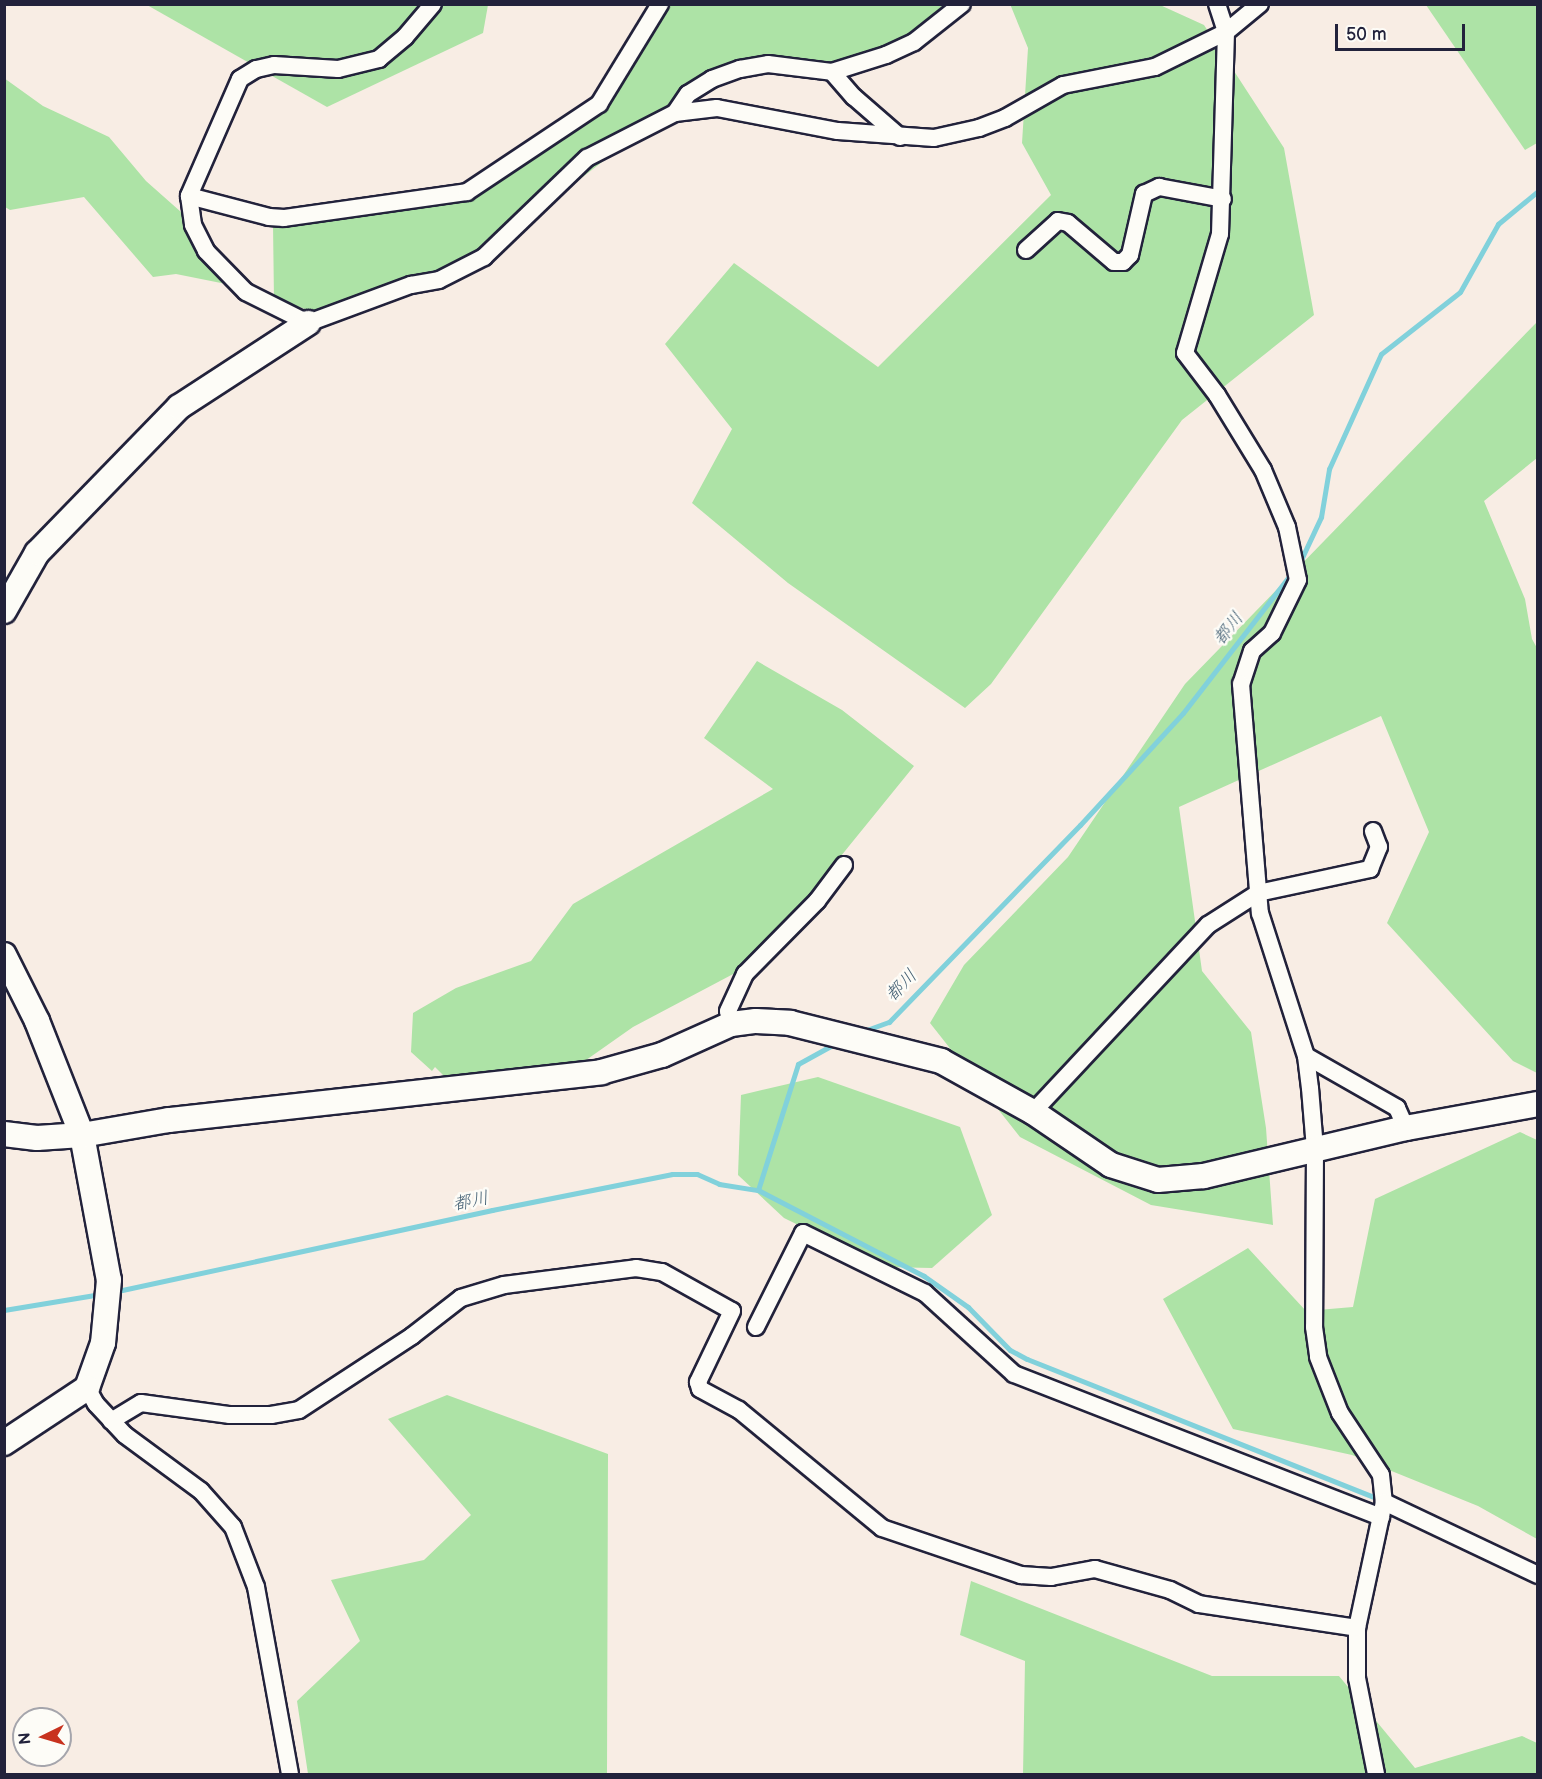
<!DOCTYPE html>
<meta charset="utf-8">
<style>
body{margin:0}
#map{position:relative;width:1542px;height:1779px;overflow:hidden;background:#f8ede4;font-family:"Balsamiq Sans","Klee One",sans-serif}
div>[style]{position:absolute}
.green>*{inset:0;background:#ade3a6}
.stream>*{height:5px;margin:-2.5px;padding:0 2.5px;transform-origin:2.5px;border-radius:2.5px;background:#81d1db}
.roads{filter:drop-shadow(2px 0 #22223b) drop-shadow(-2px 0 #22223b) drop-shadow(0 2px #22223b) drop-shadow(0 -2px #22223b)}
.street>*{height:16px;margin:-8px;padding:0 8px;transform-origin:8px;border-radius:8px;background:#fdfcf7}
.secondary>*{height:24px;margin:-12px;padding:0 12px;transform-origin:12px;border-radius:12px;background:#fdfcf7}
span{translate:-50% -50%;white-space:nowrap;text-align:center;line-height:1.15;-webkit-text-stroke:5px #fdfcf7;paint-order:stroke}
.water-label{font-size:18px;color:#435f73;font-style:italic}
.frame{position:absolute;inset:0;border:6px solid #22223b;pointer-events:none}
.north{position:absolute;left:12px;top:1707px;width:60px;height:60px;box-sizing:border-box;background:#fdfcf7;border:2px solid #a5a5ac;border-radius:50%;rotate:265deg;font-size:16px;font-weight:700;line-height:24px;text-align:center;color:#22223b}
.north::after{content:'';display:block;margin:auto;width:21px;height:27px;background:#c8321e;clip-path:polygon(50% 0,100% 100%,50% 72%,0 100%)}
.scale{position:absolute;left:1335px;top:24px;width:130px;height:27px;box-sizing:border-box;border:3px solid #22223b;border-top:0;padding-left:8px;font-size:18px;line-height:21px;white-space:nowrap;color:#22223b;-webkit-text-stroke:4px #fdfcf7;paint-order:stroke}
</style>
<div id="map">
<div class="green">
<div style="clip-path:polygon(1010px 4px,1160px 5px,1204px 25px,1284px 148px,1314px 315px,1182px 420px,991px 684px,965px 708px,788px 583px,692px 503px,732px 429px,665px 344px,734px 263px,878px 367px,1051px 195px,1022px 143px,1028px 48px)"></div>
<div style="clip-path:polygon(147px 5px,488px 5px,483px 33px,327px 107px)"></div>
<div style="clip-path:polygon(665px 5px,943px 5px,909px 38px,869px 55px,825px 65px,697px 79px,642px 131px,477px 259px,316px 312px,274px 300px,273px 224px,464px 200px,604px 106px,657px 27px)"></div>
<div style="clip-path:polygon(1426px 5px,1537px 5px,1537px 143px,1525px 150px)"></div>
<div style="clip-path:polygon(4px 78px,43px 106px,109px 137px,146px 181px,181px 212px,192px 236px,231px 285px,176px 274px,153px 277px,84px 197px,10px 210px,5px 207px)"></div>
<div style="clip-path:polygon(1537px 322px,1537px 458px,1484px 501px,1525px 599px,1532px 639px,1537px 648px,1537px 1073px,1513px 1061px,1387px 923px,1429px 832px,1381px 716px,1179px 807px,1202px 971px,1251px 1032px,1266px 1128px,1273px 1225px,1151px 1205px,1020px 1137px,930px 1023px,964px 965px,1068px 857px,1185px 684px)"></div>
<div style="clip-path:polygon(757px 661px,842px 710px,914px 766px,754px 963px,633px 1027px,579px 1065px,454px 1086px,435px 1067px,432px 1071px,411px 1052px,413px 1013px,456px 988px,531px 961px,573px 904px,773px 789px,704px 738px)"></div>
<div style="clip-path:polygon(818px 1077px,960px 1127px,992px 1215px,932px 1268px,884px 1267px,784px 1218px,738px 1175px,741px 1095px)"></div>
<div style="clip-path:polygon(1520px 1132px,1537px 1140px,1537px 1539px,1478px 1506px,1352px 1455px,1233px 1429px,1163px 1299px,1248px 1248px,1306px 1311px,1353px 1307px,1375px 1199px)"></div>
<div style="clip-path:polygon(447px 1395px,608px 1454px,607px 1774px,308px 1774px,297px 1701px,360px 1641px,331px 1580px,424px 1560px,471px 1515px,388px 1419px)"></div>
<div style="clip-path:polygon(971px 1581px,1212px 1676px,1339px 1676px,1415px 1768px,1522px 1736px,1537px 1743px,1537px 1774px,1023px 1774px,1025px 1661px,960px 1635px)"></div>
</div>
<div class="stream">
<div style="left:1299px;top:564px;width:52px;rotate:-64.9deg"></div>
<div style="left:1321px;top:517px;width:49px;rotate:-80.5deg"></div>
<div style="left:1329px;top:469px;width:126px;rotate:-65.7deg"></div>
<div style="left:1381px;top:354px;width:100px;rotate:-38.1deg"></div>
<div style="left:1460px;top:292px;width:78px;rotate:-60.8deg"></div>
<div style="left:1498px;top:224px;width:52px;rotate:-39.5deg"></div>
<div style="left:861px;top:1032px;width:30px;rotate:-20deg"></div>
<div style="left:889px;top:1022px;width:274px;rotate:-45.9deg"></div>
<div style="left:1080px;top:825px;width:152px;rotate:-47.4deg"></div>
<div style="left:1183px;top:713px;width:180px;rotate:-52.2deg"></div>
<div style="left:758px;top:1190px;width:132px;rotate:-72.4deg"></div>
<div style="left:798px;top:1064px;width:43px;rotate:-28.9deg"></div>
<div style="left:113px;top:1292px;width:388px;rotate:-12.2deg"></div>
<div style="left:492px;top:1210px;width:184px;rotate:-11.3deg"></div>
<div style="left:672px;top:1174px;width:25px"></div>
<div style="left:697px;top:1174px;width:24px;rotate:24deg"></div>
<div style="left:719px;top:1184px;width:39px;rotate:9deg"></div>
<div style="left:758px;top:1190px;width:187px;rotate:27.4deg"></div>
<div style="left:924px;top:1276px;width:54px;rotate:35.2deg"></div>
<div style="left:968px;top:1307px;width:60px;rotate:45.7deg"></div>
<div style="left:1010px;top:1350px;width:19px;rotate:28deg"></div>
<div style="left:1027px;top:1359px;width:381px;rotate:21.7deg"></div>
<div style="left:4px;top:1310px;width:98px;rotate:-9.4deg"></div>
</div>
<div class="roads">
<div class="street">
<div style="left:433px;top:4px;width:43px;rotate:130.3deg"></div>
<div style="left:405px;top:37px;width:34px;rotate:140deg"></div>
<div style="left:379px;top:59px;width:42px;rotate:166.3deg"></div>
<div style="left:338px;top:69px;width:64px;rotate:-176.4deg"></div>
<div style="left:274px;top:65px;width:18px;rotate:167deg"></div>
<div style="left:256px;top:69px;width:19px;rotate:148deg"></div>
<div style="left:240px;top:79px;width:128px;rotate:113.6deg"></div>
<div style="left:189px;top:196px;width:29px;rotate:82deg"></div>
<div style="left:193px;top:225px;width:29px;rotate:63deg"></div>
<div style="left:206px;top:251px;width:57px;rotate:45.7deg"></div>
<div style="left:246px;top:292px;width:69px;rotate:26.6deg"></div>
<div style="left:308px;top:323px;width:110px;rotate:-20.3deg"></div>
<div style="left:411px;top:285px;width:28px;rotate:-10deg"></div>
<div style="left:439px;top:280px;width:51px;rotate:-27.1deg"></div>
<div style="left:484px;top:257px;width:143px;rotate:-43.9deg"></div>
<div style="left:587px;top:158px;width:99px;rotate:-27.1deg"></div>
<div style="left:675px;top:113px;width:42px;rotate:-6.8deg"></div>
<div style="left:717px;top:108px;width:123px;rotate:10.8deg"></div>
<div style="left:838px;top:131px;width:96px;rotate:4.2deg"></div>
<div style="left:934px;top:138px;width:46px;rotate:-12.5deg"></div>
<div style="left:979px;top:128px;width:28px;rotate:-21deg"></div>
<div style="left:1005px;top:118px;width:67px;rotate:-29.6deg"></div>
<div style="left:1063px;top:85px;width:94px;rotate:-11.1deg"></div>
<div style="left:1155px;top:67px;width:79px;rotate:-26.2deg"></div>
<div style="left:1226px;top:32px;width:44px;rotate:-39.5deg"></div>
<div style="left:1217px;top:4px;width:29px;rotate:72deg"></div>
<div style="left:1226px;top:32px;width:202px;rotate:91.7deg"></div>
<div style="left:1220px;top:234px;width:124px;rotate:106.4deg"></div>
<div style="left:1185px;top:353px;width:53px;rotate:52.7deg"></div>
<div style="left:1217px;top:395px;width:88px;rotate:58.5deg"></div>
<div style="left:1263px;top:470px;width:62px;rotate:67.2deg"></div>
<div style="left:1287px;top:527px;width:54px;rotate:78.3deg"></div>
<div style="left:1298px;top:580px;width:59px;rotate:116.1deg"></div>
<div style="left:1272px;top:633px;width:27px;rotate:138deg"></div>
<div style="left:1252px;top:651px;width:35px;rotate:108deg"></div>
<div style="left:1241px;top:684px;width:230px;rotate:85.3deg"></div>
<div style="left:1260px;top:913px;width:150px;rotate:72.2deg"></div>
<div style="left:1306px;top:1056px;width:32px;rotate:83deg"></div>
<div style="left:1310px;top:1088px;width:61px;rotate:85.3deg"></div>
<div style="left:1315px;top:1149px;width:178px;rotate:90.3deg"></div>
<div style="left:1314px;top:1327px;width:30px;rotate:82deg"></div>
<div style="left:1318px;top:1357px;width:60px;rotate:68.6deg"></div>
<div style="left:1340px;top:1413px;width:74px;rotate:56.5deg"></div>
<div style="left:1381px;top:1475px;width:27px;rotate:84deg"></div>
<div style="left:1384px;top:1502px;width:129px;rotate:102.1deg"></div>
<div style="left:1357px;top:1628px;width:50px;rotate:90deg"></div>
<div style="left:1357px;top:1678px;width:98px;rotate:78.8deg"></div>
<div style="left:832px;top:72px;width:33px;rotate:49deg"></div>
<div style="left:854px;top:97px;width:61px;rotate:41deg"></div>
<div style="left:675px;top:113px;width:23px;rotate:-56deg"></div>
<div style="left:688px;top:94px;width:28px;rotate:-32deg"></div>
<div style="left:712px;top:79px;width:30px;rotate:-20deg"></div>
<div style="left:740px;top:69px;width:28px;rotate:-10deg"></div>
<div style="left:768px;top:64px;width:64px;rotate:7.1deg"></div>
<div style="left:832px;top:72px;width:57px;rotate:-17.5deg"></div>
<div style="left:886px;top:55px;width:31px;rotate:-25deg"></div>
<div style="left:914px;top:42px;width:61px;rotate:-38.4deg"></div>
<div style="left:189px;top:196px;width:83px;rotate:14.7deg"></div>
<div style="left:269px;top:217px;width:15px;rotate:4deg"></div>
<div style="left:284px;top:218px;width:185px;rotate:-8.1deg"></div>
<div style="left:467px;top:192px;width:159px;rotate:-33.7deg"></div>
<div style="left:599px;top:104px;width:117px;rotate:-58.6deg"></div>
<div style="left:1026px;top:250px;width:43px;rotate:-42.2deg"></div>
<div style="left:1058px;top:221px;width:10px;rotate:11deg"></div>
<div style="left:1068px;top:223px;width:60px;rotate:40.3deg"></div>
<div style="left:1114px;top:262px;width:9px"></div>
<div style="left:1123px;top:262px;width:10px;rotate:-45deg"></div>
<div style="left:1130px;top:255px;width:63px;rotate:-77.1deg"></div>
<div style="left:1144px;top:194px;width:17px;rotate:-25deg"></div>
<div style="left:1159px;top:187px;width:65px;rotate:10.6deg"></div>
<div style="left:731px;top:1024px;width:13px;rotate:-103deg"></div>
<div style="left:728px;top:1011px;width:41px;rotate:-65.3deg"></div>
<div style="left:745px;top:974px;width:103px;rotate:-45.4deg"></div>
<div style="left:817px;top:901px;width:45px;rotate:-53.1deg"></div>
<div style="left:1306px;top:1056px;width:105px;rotate:29.7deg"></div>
<div style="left:1397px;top:1108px;width:22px;rotate:66deg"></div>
<div style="left:1033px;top:1112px;width:256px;rotate:-46.9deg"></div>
<div style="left:1208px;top:925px;width:59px;rotate:-32.6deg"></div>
<div style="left:1258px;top:893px;width:115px;rotate:-12.1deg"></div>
<div style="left:1370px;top:869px;width:24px;rotate:-68deg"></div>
<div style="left:1379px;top:847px;width:17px;rotate:-111deg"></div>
<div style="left:756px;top:1327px;width:105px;rotate:-63.4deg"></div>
<div style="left:803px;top:1233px;width:136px;rotate:26.2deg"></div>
<div style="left:925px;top:1293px;width:120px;rotate:42.3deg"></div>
<div style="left:1014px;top:1374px;width:394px;rotate:21.3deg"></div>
<div style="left:87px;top:1388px;width:18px;rotate:61deg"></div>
<div style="left:96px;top:1404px;width:42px;rotate:46.9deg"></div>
<div style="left:125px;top:1435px;width:94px;rotate:36.4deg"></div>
<div style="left:201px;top:1491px;width:48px;rotate:48.4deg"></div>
<div style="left:233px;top:1527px;width:64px;rotate:69deg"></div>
<div style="left:256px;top:1587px;width:190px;rotate:79.7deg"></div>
<div style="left:111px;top:1421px;width:35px;rotate:-31deg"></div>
<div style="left:141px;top:1403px;width:90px;rotate:7.7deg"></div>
<div style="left:230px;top:1415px;width:41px"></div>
<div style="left:271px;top:1415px;width:28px;rotate:-10deg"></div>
<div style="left:299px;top:1410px;width:135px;rotate:-33.2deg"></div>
<div style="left:412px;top:1336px;width:62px;rotate:-37.8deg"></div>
<div style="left:461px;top:1298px;width:45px;rotate:-16.8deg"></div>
<div style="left:504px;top:1285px;width:133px;rotate:-7.3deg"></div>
<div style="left:636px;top:1268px;width:26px;rotate:9deg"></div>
<div style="left:662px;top:1272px;width:80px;rotate:29.1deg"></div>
<div style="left:732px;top:1311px;width:79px;rotate:115.6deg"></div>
<div style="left:698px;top:1382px;width:7px;rotate:74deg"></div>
<div style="left:700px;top:1389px;width:44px;rotate:28.3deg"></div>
<div style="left:739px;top:1410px;width:185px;rotate:39.5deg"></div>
<div style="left:882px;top:1528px;width:147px;rotate:18.7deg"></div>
<div style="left:1021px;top:1575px;width:30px;rotate:4deg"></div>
<div style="left:1051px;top:1577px;width:45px;rotate:-10.3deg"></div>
<div style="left:1095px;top:1569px;width:78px;rotate:15.6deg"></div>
<div style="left:1170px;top:1590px;width:32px;rotate:26deg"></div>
<div style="left:1199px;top:1604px;width:160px;rotate:8.6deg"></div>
<div style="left:1384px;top:1502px;width:170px;rotate:25.4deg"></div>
</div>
<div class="secondary">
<div style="left:4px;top:611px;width:67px;rotate:-60.4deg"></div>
<div style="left:37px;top:553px;width:204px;rotate:-45.8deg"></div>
<div style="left:179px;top:407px;width:154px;rotate:-33.1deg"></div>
<div style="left:4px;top:955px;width:74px;rotate:63.4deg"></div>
<div style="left:37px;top:1021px;width:123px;rotate:68.5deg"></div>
<div style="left:82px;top:1135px;width:147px;rotate:79.5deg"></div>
<div style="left:109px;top:1280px;width:63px;rotate:95.4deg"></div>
<div style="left:103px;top:1343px;width:48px;rotate:109.6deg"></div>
<div style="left:87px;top:1388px;width:100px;rotate:146.5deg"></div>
<div style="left:4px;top:1134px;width:33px;rotate:7deg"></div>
<div style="left:37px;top:1138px;width:45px;rotate:-3.8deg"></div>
<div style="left:82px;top:1135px;width:88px;rotate:-9.8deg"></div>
<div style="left:169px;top:1120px;width:435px;rotate:-6.3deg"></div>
<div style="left:601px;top:1072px;width:63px;rotate:-15.6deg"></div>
<div style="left:662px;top:1055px;width:76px;rotate:-24.2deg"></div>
<div style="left:731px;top:1024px;width:25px;rotate:-7deg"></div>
<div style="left:756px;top:1021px;width:34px;rotate:3deg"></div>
<div style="left:790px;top:1023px;width:156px;rotate:14.1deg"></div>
<div style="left:941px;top:1061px;width:105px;rotate:29deg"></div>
<div style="left:1033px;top:1112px;width:94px;rotate:34.2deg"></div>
<div style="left:1111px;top:1165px;width:49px;rotate:17.7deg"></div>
<div style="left:1158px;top:1180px;width:46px;rotate:-5deg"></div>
<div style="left:1204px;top:1176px;width:208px;rotate:-13.4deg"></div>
<div style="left:1406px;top:1128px;width:134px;rotate:-10.3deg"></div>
</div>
</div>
<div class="water-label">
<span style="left:1229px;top:629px;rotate:-52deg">都川</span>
<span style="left:902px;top:986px;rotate:-46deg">都川</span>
<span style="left:471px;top:1202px;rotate:-12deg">都川</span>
</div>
<div class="frame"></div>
<div class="north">N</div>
<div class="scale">50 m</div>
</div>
